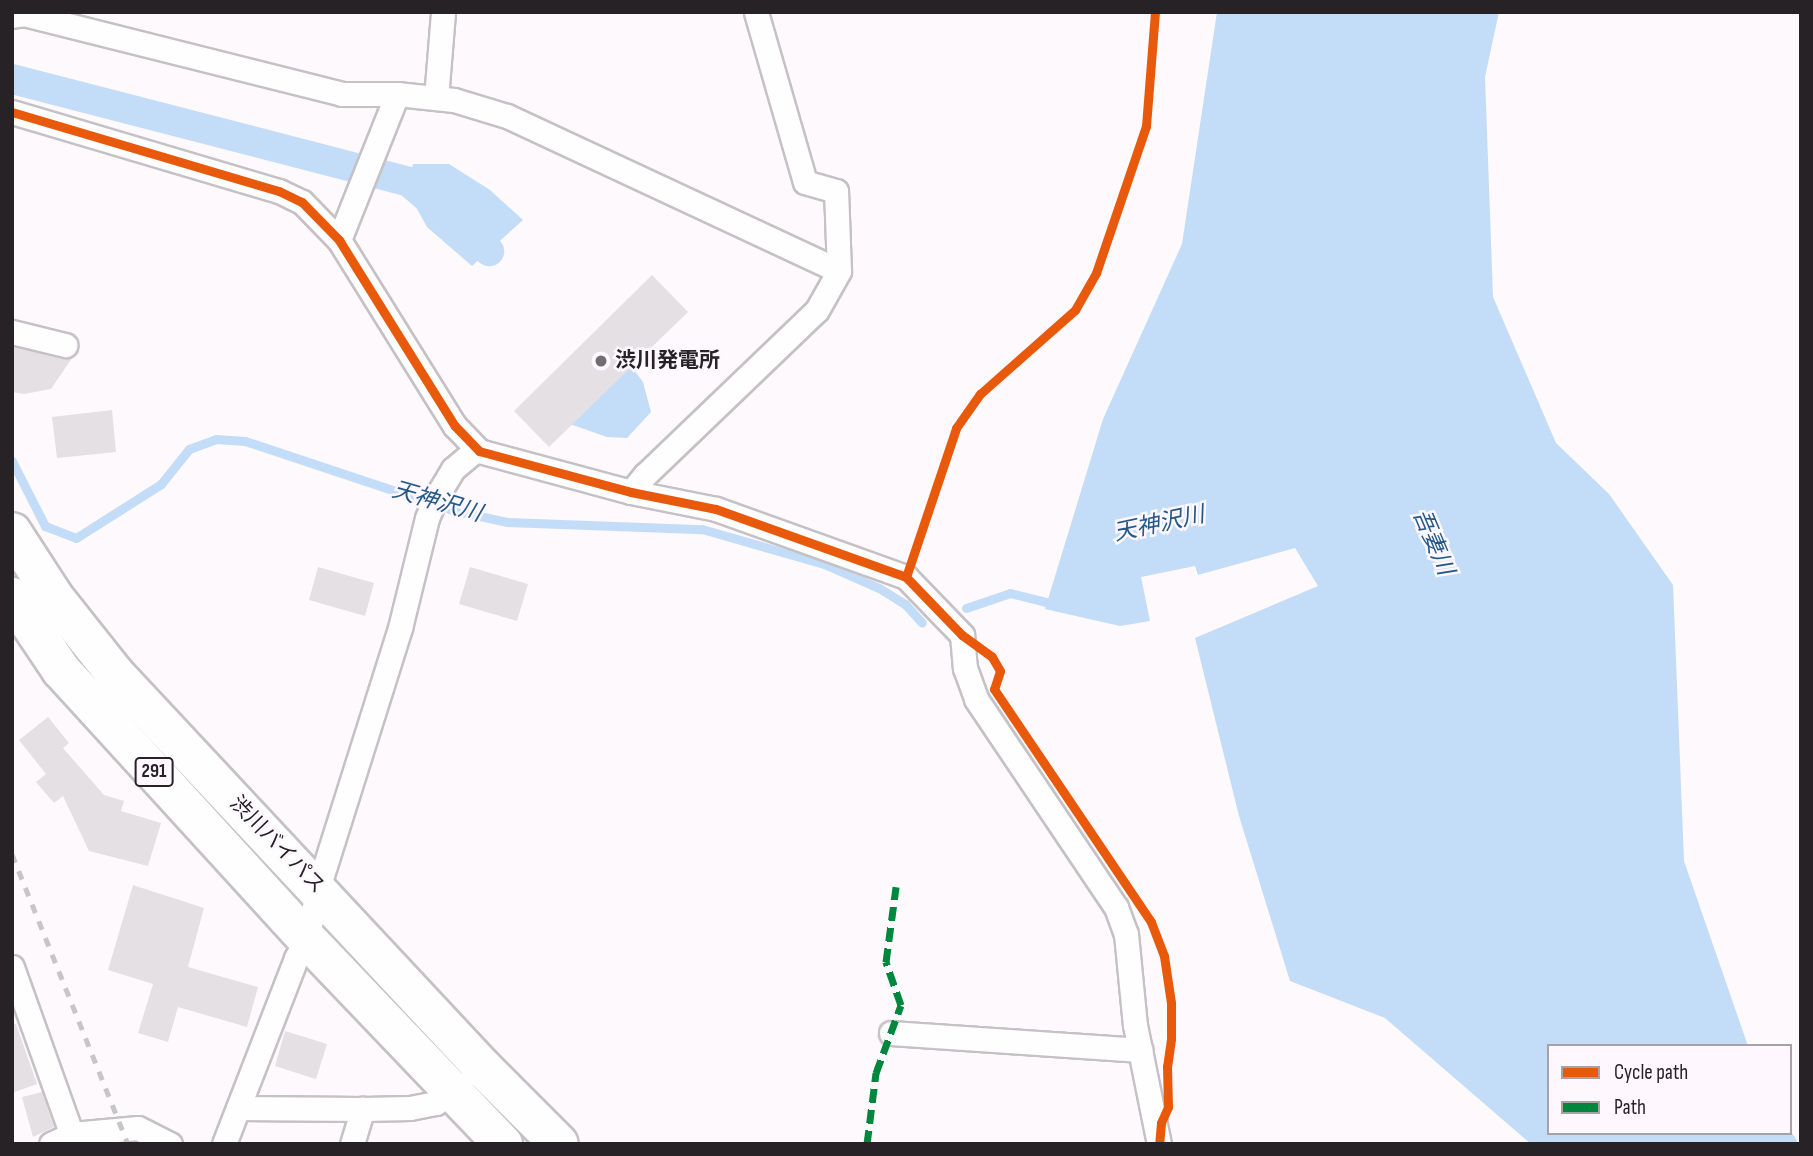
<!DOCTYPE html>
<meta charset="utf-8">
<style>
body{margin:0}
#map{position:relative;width:1813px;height:1156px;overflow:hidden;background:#fdf9fd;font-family:"Sofia Sans Condensed","Noto Sans JP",sans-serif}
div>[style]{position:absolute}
.water>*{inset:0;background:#c3dcf7}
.stream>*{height:9px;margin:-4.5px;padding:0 4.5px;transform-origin:4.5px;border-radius:4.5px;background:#c3dcf7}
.canal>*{height:30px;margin:-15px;padding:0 15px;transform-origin:15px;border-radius:15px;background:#c3dcf7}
.building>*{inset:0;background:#e4e0e4}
.roads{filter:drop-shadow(2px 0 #c5c1c5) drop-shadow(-2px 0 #c5c1c5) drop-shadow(0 2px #c5c1c5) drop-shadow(0 -2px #c5c1c5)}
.street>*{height:23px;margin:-11.5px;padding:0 11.5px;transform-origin:11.5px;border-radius:11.5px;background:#fffeff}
.highway>*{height:38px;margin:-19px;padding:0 19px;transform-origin:19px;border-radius:19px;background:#fffeff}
.rail>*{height:5px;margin-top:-2.5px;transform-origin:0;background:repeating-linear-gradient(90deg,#c7c6c7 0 9px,transparent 0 18px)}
.quiet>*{height:7px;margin-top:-3.5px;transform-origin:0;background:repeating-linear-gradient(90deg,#00873e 0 14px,transparent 0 21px)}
.cycleway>*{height:9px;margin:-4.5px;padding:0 4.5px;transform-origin:4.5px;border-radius:4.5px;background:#e8590c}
.dots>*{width:19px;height:19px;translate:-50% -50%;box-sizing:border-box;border:4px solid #fef8fe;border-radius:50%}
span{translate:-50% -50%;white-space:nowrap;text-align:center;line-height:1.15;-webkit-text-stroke:5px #fef8fe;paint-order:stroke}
.shield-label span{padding:2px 5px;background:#fef8fe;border:2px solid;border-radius:5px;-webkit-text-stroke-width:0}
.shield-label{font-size:19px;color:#262226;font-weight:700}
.poi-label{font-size:21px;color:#262226;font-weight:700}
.left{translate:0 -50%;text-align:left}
.street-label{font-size:21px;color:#262226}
.water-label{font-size:23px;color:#245a89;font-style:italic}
.frame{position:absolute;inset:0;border:14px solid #262226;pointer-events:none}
.legend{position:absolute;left:1547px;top:1044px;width:245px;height:91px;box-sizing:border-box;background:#fef8fe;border:2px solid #a8a2a8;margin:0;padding:9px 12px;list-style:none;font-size:21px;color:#262226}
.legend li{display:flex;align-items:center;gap:14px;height:35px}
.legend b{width:35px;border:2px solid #a8a2a8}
</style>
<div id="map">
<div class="water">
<div style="clip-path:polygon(1217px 12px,1499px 12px,1485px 77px,1493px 297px,1556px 443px,1609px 494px,1673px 585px,1684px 861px,1748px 1046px,1549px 1046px,1549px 1133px,1790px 1133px,1790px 1130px,1799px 1144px,1531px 1144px,1385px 1018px,1290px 981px,1239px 816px,1195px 638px,1318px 586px,1295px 548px,1198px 575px,1195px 566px,1141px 577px,1150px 621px,1120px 626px,1045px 609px,1103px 419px,1182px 244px)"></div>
<div style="clip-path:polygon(413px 164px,449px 164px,490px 190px,523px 220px,472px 266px,427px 227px,416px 207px,409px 182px)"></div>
<div style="clip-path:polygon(628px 362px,643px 382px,651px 412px,627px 438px,607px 437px,567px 423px)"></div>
</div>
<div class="stream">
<div style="left:12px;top:461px;width:73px;rotate:63.1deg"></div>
<div style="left:45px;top:526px;width:33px;rotate:21deg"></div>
<div style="left:76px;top:538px;width:101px;rotate:-32.4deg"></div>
<div style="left:161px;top:484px;width:45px;rotate:-51.3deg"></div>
<div style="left:189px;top:449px;width:29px;rotate:-20deg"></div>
<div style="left:216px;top:439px;width:29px;rotate:4deg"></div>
<div style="left:245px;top:441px;width:218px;rotate:18.4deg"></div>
<div style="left:452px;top:510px;width:56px;rotate:12.3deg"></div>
<div style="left:507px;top:522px;width:195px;rotate:2.1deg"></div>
<div style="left:702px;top:529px;width:127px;rotate:16deg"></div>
<div style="left:824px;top:564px;width:60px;rotate:23.6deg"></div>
<div style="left:879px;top:588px;width:31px;rotate:32deg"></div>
<div style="left:905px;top:604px;width:25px;rotate:48deg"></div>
<div style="left:966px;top:608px;width:46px;rotate:-18.8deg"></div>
<div style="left:1010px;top:593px;width:49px;rotate:14deg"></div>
</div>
<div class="canal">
<div style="left:12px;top:79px;width:410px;rotate:14.5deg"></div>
<div style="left:409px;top:182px;width:106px;rotate:40.8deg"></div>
</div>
<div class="building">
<div style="clip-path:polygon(652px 275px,688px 312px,549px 447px,514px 411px)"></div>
<div style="clip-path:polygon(12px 346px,62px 359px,74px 355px,51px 389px,24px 394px,12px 392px)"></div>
<div style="clip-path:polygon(112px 410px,116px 452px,57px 458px,52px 417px)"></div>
<div style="clip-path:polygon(318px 567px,374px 583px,365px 616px,309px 600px)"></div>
<div style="clip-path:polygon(470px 567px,528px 584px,517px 621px,459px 604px)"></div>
<div style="clip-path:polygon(48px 717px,69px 743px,63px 748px,104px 795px,124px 801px,121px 811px,161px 823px,148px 866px,89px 851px,63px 796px,54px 803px,36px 782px,46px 774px,19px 740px)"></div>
<div style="clip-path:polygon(133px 885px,204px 908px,188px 967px,258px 987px,247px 1027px,178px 1007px,168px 1042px,138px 1033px,153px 984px,108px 970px)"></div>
<div style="clip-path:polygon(12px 1024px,16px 1024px,37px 1084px,12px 1093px)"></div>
<div style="clip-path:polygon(285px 1031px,327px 1044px,316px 1079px,275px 1066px)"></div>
<div style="clip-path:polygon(42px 1092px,54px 1127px,33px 1137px,22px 1097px)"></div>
</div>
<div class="roads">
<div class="street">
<div style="left:12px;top:16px;width:12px;rotate:-9deg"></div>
<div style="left:24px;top:14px;width:328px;rotate:14.1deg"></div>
<div style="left:342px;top:94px;width:55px"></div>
<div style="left:436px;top:98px;width:86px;rotate:-85.3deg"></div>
<div style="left:12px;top:112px;width:278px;rotate:16.5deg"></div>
<div style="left:279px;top:191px;width:25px;rotate:26deg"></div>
<div style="left:302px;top:202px;width:53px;rotate:45.8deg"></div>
<div style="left:339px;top:240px;width:219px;rotate:58.1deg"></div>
<div style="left:455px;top:426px;width:35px;rotate:46deg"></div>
<div style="left:479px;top:451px;width:157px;rotate:15.1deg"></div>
<div style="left:631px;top:492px;width:87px;rotate:11.3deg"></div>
<div style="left:716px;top:509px;width:202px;rotate:19.7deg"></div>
<div style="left:906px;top:577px;width:81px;rotate:46deg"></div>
<div style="left:962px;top:635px;width:33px;rotate:85deg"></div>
<div style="left:965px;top:668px;width:33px;rotate:70deg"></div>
<div style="left:976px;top:699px;width:251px;rotate:56.1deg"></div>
<div style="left:1116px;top:907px;width:29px;rotate:70deg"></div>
<div style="left:1126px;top:934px;width:91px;rotate:84.4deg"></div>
<div style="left:1135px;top:1025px;width:121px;rotate:78.6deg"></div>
<div style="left:339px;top:240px;width:157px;rotate:-68.3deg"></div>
<div style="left:397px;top:94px;width:57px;rotate:6deg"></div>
<div style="left:454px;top:100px;width:55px;rotate:16.8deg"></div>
<div style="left:507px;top:116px;width:366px;rotate:25deg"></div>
<div style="left:12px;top:332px;width:55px;rotate:13.8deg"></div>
<div style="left:631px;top:492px;width:22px;rotate:-51deg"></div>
<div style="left:645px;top:475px;width:238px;rotate:-43.8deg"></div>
<div style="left:817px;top:310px;width:45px;rotate:-60.6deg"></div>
<div style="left:839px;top:271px;width:80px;rotate:-92.1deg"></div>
<div style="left:836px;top:191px;width:32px;rotate:-164deg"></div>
<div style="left:805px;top:182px;width:177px;rotate:-106.1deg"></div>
<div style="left:12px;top:967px;width:188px;rotate:70.4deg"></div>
<div style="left:891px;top:1033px;width:250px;rotate:3.9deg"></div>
<div style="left:238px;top:1108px;width:125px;rotate:0.5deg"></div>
<div style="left:51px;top:1144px;width:23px;rotate:-25deg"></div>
<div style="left:72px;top:1134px;width:66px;rotate:-5.2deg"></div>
<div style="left:138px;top:1128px;width:36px;rotate:27deg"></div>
<div style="left:224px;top:1144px;width:199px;rotate:-68.8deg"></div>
<div style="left:296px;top:958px;width:22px;rotate:-60deg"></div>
<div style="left:307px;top:939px;width:52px;rotate:-77.8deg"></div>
<div style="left:318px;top:888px;width:273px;rotate:-72.5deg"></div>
<div style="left:400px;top:628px;width:113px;rotate:-76.2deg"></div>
<div style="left:427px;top:518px;width:21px;rotate:-67deg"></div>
<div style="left:435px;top:499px;width:35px;rotate:-59deg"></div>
<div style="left:453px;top:469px;width:31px;rotate:-40deg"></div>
<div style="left:352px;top:1144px;width:37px;rotate:-73deg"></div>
<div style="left:363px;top:1109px;width:47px;rotate:-1.2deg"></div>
<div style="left:410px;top:1108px;width:26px;rotate:-11deg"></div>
<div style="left:436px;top:1103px;width:31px;rotate:-36deg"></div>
</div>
<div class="highway">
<div style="left:12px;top:532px;width:77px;rotate:57.1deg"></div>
<div style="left:54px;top:597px;width:98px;rotate:51.6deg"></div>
<div style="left:115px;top:674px;width:539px;rotate:46.95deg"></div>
<div style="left:483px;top:1068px;width:107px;rotate:45deg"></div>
<div style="left:12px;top:597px;width:88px;rotate:56.1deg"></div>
<div style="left:61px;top:670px;width:365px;rotate:47.6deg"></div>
<div style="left:307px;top:939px;width:284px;rotate:46.3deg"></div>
</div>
</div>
<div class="rail">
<div style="left:12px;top:854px;width:312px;rotate:68.2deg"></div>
</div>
<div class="quiet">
<div style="left:867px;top:1144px;width:72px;rotate:-82.8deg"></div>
<div style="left:876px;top:1073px;width:72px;rotate:-69.8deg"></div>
<div style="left:901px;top:1005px;width:46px;rotate:-109.2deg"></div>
<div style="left:886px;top:962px;width:76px;rotate:-82.4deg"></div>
</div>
<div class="cycleway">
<div style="left:12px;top:112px;width:278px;rotate:16.5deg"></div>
<div style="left:279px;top:191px;width:25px;rotate:26deg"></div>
<div style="left:302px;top:202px;width:53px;rotate:45.8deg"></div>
<div style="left:339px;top:240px;width:219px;rotate:58.1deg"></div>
<div style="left:455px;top:426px;width:35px;rotate:46deg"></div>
<div style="left:479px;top:451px;width:157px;rotate:15.1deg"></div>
<div style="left:631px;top:492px;width:87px;rotate:11.3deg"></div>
<div style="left:716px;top:509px;width:202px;rotate:19.7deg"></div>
<div style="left:906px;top:577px;width:81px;rotate:46deg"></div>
<div style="left:962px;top:635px;width:37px;rotate:36deg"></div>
<div style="left:992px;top:657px;width:16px;rotate:60deg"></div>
<div style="left:1000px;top:671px;width:19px;rotate:108deg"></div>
<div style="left:994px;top:689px;width:281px;rotate:56deg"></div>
<div style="left:1151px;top:922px;width:36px;rotate:69deg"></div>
<div style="left:1164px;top:956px;width:48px;rotate:81.5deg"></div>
<div style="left:1171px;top:1003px;width:36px;rotate:90deg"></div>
<div style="left:1171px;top:1039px;width:27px;rotate:98deg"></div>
<div style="left:1167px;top:1066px;width:41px;rotate:88.6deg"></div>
<div style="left:1168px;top:1107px;width:17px;rotate:114deg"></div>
<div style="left:1161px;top:1123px;width:21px;rotate:95deg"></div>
<div style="left:906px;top:577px;width:157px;rotate:-71.4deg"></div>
<div style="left:956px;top:428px;width:42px;rotate:-54.8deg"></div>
<div style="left:980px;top:394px;width:127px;rotate:-41.5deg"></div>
<div style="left:1075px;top:310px;width:43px;rotate:-60.4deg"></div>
<div style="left:1096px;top:273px;width:155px;rotate:-71.2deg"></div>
<div style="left:1146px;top:126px;width:114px;rotate:-85.5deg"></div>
</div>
<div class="dots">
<div style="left:601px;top:361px;background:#716d71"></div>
</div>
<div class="shield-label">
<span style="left:154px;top:772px">291</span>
</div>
<div class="poi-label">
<span class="left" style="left:615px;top:361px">渋川発電所</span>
</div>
<div class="street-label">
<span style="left:277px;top:845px;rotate:46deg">渋川バイパス</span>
</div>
<div class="water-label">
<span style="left:437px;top:502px;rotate:16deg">天神沢川</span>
<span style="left:1159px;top:524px;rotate:-12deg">天神沢川</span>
<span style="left:1433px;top:542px;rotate:67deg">吾妻川</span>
</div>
<div class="frame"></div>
<ul class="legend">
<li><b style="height:9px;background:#e8590c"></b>Cycle path</li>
<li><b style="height:9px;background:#00873e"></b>Path</li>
</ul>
</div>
